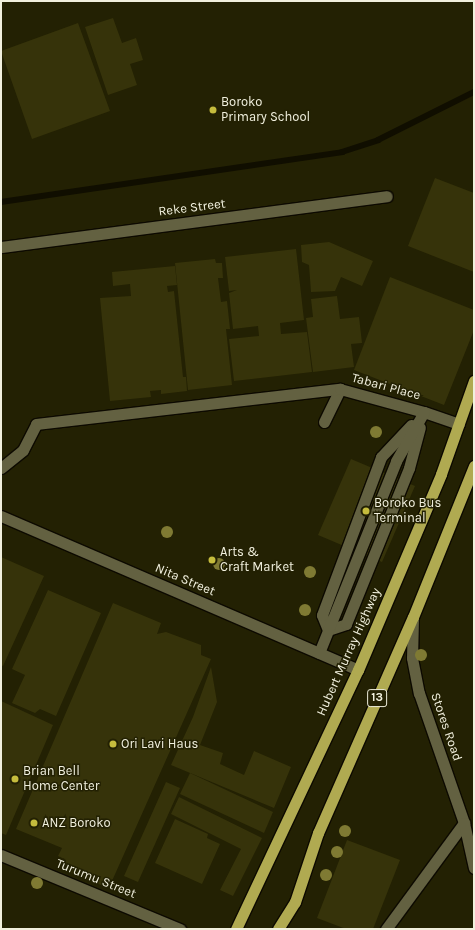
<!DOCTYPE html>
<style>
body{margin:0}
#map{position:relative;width:475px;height:930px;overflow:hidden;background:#232103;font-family:Karla,sans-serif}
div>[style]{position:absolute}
.stream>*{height:5.5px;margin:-2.75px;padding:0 2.75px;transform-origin:2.75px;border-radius:2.75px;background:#100e00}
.building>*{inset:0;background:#36330a}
.roads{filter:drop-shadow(1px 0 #0d0a00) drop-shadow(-1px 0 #0d0a00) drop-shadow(0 1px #0d0a00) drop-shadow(0 -1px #0d0a00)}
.service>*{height:11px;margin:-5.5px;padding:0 5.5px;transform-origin:5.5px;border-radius:5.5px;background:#636141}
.minor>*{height:11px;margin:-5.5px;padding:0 5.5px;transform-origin:5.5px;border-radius:5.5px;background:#636141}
.trunk>*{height:11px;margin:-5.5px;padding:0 5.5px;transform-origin:5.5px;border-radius:5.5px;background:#b0aa51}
.trees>*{width:12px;height:12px;margin:-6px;border-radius:50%;background:#7f7a33}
.dots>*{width:11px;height:11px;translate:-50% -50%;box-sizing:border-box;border:2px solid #232103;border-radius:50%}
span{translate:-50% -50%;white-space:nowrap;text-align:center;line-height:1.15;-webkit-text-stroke:3px #232103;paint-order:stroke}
.shield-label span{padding:1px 3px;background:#232103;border:1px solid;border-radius:3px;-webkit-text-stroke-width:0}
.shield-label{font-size:12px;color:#f1f0de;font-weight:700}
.poi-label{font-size:13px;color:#f1f0de}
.left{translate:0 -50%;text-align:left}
.street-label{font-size:13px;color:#f1f0de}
.frame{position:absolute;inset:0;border:2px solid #f1f0de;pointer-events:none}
</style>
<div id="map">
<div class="stream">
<div style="left:1px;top:202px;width:345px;rotate:-8.3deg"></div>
<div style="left:342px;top:152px;width:38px;rotate:-18deg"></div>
<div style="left:378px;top:140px;width:107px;rotate:-26.6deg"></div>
</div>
<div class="building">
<div style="clip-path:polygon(113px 18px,122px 43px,136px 38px,143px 60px,130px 64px,137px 85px,108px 95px,85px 27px)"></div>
<div style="clip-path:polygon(78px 23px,110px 111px,32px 139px,1px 51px)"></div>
<div style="clip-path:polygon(435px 178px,474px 193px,474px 272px,408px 246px)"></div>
<div style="clip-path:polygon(329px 242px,373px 261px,362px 286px,341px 277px,335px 291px,311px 292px,309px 265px,302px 262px,301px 245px)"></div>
<div style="clip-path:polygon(296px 249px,304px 320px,280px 323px,281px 334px,307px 332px,312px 372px,234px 381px,229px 339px,259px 336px,258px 326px,233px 329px,229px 293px,237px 290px,229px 291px,225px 257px)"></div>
<div style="clip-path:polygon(215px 259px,216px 263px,222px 263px,223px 278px,218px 278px,221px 302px,227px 301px,230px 329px,226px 329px,232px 385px,188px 390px,175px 263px)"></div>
<div style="clip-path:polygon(175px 266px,177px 285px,167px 286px,168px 292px,174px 291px,183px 377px,186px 377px,187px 391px,161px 394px,161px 390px,150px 391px,151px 397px,110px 401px,100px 298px,131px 296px,130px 284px,113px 286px,112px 272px)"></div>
<div style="clip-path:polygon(390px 277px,474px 310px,474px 330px,444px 405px,354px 370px)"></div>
<div style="clip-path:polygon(337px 296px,340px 319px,359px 317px,362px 343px,351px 344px,354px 367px,313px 372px,306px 318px,313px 317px,311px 299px)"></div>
<div style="clip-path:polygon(351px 459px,415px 486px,382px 562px,318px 535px)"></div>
<div style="clip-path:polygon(1px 557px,44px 576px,3px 666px,1px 665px)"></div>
<div style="clip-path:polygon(48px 590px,101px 613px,56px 716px,40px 709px,35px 713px,12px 703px,25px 675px,12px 669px)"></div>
<div style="clip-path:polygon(113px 603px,161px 623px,157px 634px,166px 632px,201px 645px,201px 655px,211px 659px,112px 881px,101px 885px,66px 871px,66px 860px,58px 856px,62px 848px,16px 829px)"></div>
<div style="clip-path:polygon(211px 667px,217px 702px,200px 745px,223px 753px,220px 764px,244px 775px,254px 751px,291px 767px,274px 808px,171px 765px,193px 717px)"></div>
<div style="clip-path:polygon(1px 701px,53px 725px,6px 835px,1px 833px)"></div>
<div style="clip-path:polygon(190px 773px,273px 812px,264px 833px,180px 794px)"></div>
<div style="clip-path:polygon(166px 782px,180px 788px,138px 882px,124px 876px)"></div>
<div style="clip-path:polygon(179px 797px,262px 838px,233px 896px,220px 890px,241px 849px,171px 814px)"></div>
<div style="clip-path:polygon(175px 819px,208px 834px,207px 838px,220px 844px,202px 884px,155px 863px)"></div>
<div style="clip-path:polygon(347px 840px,400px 860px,373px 929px,346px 929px,317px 918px)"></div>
</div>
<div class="roads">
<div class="service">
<div style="left:324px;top:422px;width:37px;rotate:-64deg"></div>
<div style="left:1px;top:468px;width:28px;rotate:-39deg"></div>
<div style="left:23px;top:450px;width:29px;rotate:-63deg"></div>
<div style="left:36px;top:424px;width:306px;rotate:-6.6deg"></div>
<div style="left:340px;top:389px;width:87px;rotate:15.3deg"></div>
<div style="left:424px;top:412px;width:37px;rotate:19deg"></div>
<div style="left:328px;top:630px;width:16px;rotate:-112deg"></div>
<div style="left:322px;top:615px;width:169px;rotate:-69.5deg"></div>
<div style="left:381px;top:457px;width:44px;rotate:-46.8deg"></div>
<div style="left:328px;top:630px;width:19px;rotate:-18deg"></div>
<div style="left:346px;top:624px;width:168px;rotate:-68deg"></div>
<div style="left:409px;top:468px;width:42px;rotate:-75deg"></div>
<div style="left:319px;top:653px;width:207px;rotate:-68.1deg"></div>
<div style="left:396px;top:461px;width:56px;rotate:-60.3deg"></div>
<div style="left:1px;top:855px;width:194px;rotate:22.5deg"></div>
<div style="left:386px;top:929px;width:132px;rotate:-53.7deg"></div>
</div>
<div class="minor">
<div style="left:1px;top:247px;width:389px;rotate:-7.5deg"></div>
<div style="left:1px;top:516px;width:389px;rotate:23.3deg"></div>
<div style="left:413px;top:618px;width:40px;rotate:91.4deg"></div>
<div style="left:412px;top:658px;width:36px;rotate:79deg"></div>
<div style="left:419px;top:693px;width:138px;rotate:70.9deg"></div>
<div style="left:464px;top:823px;width:46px;rotate:77.5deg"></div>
</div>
<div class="trunk">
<div style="left:236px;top:929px;width:286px;rotate:-64.8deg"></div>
<div style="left:358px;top:670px;width:213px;rotate:-67deg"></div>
<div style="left:441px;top:474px;width:99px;rotate:-70.5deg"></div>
<div style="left:278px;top:929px;width:32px;rotate:-58deg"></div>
<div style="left:295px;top:902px;width:73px;rotate:-71.6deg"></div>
<div style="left:318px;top:833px;width:236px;rotate:-66.3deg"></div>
<div style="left:413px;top:617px;width:163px;rotate:-68deg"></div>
</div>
</div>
<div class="trees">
<div style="left:376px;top:432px"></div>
<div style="left:167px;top:532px"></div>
<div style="left:219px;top:564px"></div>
<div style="left:310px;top:572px"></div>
<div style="left:305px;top:610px"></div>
<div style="left:421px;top:655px"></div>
<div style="left:345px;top:831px"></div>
<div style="left:337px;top:852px"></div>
<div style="left:326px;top:875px"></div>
<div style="left:37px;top:883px"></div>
</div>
<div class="dots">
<div style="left:213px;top:110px;background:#c5bc3d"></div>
<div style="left:366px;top:511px;background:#c5bc3d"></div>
<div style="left:212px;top:560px;background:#c5bc3d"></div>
<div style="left:113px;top:744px;background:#c5bc3d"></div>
<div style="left:15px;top:779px;background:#c5bc3d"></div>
<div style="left:34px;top:823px;background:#c5bc3d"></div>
</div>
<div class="shield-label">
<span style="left:377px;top:698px">13</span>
</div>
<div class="poi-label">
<span class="left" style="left:221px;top:110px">Boroko<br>Primary School</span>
<span class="left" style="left:374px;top:511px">Boroko Bus<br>Terminal</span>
<span class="left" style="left:220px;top:560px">Arts &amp;<br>Craft Market</span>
<span class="left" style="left:121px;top:744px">Ori Lavi Haus</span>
<span class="left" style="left:23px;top:779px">Brian Bell<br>Home Center</span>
<span class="left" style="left:42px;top:823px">ANZ Boroko</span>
</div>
<div class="street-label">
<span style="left:192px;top:208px;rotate:-7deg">Reke Street</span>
<span style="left:386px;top:387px;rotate:15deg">Tabari Place</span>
<span style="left:185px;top:580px;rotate:23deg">Nita Street</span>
<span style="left:349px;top:652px;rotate:-66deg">Hubert Murray Highway</span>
<span style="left:446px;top:727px;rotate:71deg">Stores Road</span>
<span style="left:96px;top:879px;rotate:22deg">Turumu Street</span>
</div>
<div class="frame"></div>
</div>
